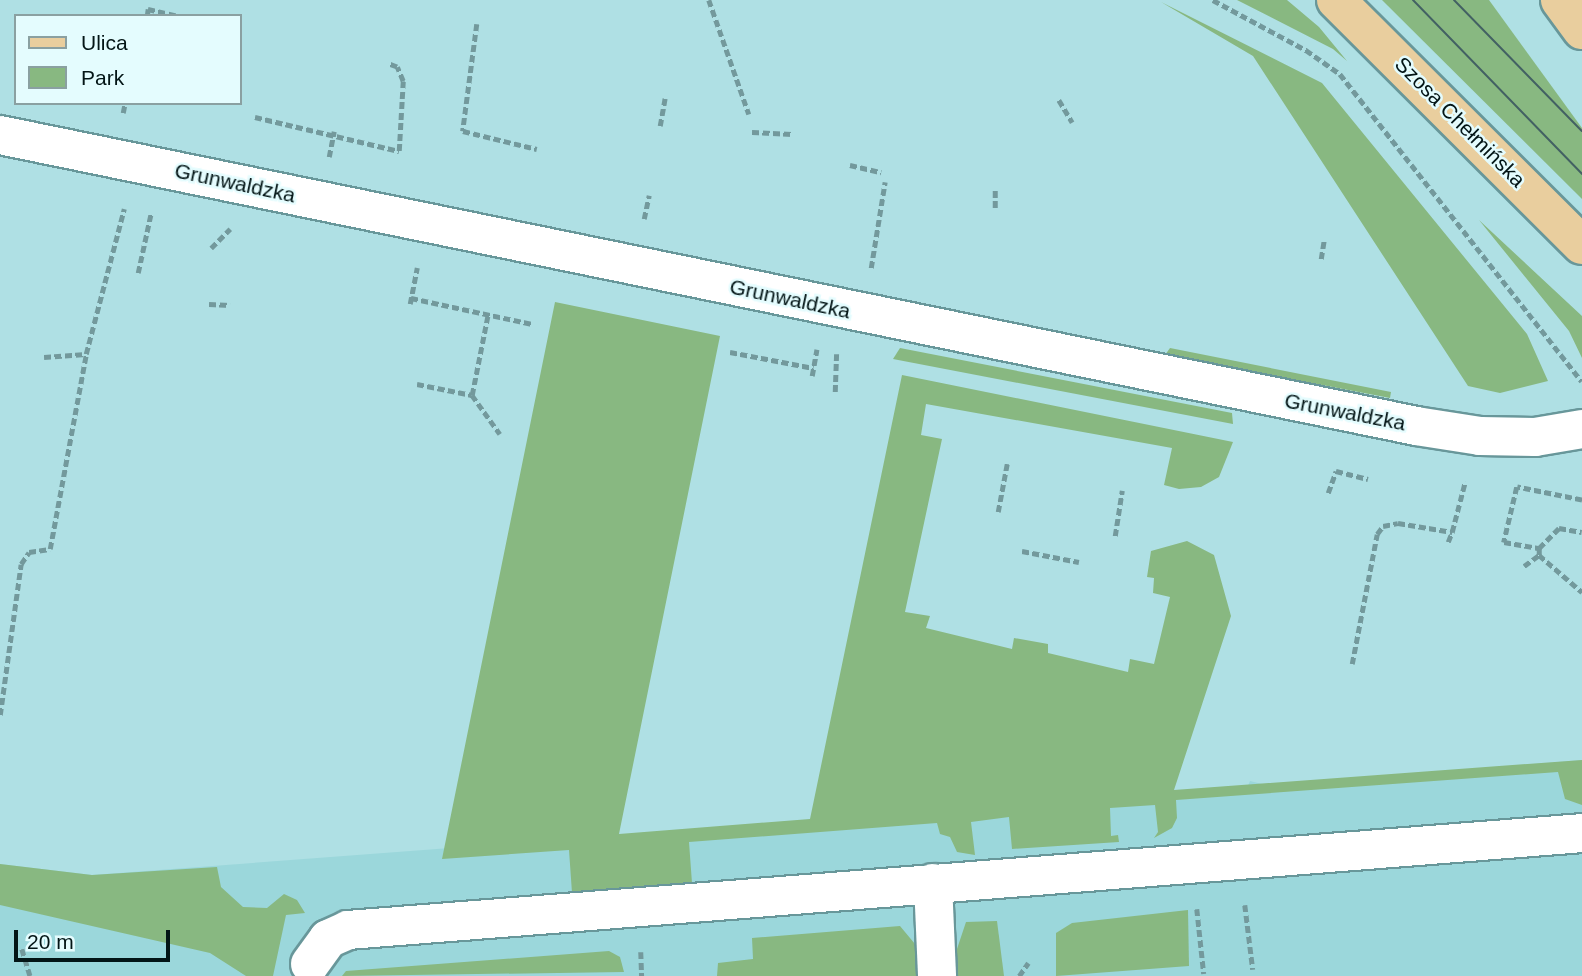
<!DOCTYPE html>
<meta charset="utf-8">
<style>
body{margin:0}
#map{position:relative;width:1582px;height:976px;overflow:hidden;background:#afe0e4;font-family:Helvetica,sans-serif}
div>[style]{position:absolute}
.built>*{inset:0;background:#9bd7db}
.green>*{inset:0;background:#88b881}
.path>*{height:4.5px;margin-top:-2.25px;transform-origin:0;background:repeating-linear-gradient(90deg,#73999c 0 7px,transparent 0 10.5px)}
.roads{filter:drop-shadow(2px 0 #68979a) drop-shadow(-2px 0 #68979a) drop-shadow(0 2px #68979a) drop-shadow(0 -2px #68979a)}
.minor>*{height:38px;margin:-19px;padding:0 19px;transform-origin:19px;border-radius:19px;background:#fff}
.major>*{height:38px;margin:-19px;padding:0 19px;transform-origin:19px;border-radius:19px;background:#e9ce9e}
.tram>*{height:2px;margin:-1px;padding:0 1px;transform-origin:1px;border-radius:1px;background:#436163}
span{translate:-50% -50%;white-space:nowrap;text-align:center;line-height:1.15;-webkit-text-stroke:5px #e4fcfe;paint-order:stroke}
.street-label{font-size:21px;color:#031516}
.legend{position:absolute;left:14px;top:14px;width:228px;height:91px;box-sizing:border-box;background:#e4fcfe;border:2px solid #8aa0a1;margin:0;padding:9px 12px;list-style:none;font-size:21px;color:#031516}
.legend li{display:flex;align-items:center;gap:14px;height:35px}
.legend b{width:35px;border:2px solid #8aa0a1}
.scale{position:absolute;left:14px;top:930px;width:156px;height:32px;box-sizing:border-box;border:4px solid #031516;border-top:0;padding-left:9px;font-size:21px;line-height:24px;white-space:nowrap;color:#031516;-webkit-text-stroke:5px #e4fcfe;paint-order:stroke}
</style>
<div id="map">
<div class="built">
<div style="clip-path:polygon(1582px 760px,1582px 976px,0 976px,0 864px,92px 875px,1247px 788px,1250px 781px,1270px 786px)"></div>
</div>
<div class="green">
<div style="clip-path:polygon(1237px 0,1287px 0,1319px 27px,1347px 61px,1333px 49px)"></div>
<div style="clip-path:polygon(1382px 0,1489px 0,1582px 128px,1582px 199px)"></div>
<div style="clip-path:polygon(1161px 2px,1322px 83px,1527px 334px,1548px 381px,1500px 393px,1468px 386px,1253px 56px)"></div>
<div style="clip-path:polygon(1479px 220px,1582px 316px,1582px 358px,1569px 331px)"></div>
<div style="clip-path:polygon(555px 302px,720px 336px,619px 834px,810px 819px,902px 375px,1233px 442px,1219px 477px,1201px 487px,1179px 489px,1164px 485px,1172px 448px,926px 404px,921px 435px,942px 439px,905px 612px,930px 616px,926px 628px,1012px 649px,1014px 638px,1048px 644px,1048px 653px,1128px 672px,1130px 659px,1154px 664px,1170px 597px,1153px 593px,1154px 578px,1147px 577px,1151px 551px,1187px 541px,1214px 555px,1231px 616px,1174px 790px,1582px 760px,1582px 805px,1565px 799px,1558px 772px,1176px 800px,1177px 818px,1172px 828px,1154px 838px,1158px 832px,1155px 805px,1110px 808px,1111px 836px,1118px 835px,1119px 842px,1012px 849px,1009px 817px,971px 822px,975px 855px,957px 852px,950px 837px,940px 834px,937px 823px,689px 842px,692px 883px,572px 893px,569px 850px,442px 859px)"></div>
<div style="clip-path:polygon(900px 348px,1232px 413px,1233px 424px,893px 359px)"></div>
<div style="clip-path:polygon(1170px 348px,1391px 392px,1390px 398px,1165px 355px)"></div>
<div style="clip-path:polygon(0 864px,92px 875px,217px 867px,221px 887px,243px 907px,267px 908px,284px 894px,297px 900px,305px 913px,286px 915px,273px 976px,246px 976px,210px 953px,0 905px)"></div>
<div style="clip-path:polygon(1188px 910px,1189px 966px,1056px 976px,1056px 933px,1072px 923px)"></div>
<div style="clip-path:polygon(997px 921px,1004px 976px,956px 976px,956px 952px,966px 922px)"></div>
<div style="clip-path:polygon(900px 926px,915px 944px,919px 976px,717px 976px,718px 963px,753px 959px,752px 938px)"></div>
<div style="clip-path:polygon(609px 951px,620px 957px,624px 972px,342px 976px,346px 971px)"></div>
</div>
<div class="path">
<div style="left:709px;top:0;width:121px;rotate:70.7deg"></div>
<div style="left:1213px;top:0;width:106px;rotate:28.3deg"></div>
<div style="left:1306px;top:50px;width:42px;rotate:35.2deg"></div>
<div style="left:1340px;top:74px;width:391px;rotate:51.8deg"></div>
<div style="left:147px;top:16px;width:7px;rotate:-82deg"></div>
<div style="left:148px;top:9px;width:31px;rotate:13deg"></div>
<div style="left:477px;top:24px;width:108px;rotate:97.5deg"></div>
<div style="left:463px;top:131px;width:76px;rotate:13.7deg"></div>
<div style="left:1059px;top:100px;width:26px;rotate:59deg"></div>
<div style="left:123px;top:113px;width:10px;rotate:-79deg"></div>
<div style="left:255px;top:117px;width:148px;rotate:13.3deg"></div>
<div style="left:399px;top:151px;width:70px;rotate:-86.7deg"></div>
<div style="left:403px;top:81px;width:15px;rotate:-113deg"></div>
<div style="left:397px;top:67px;width:9px;rotate:-159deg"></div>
<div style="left:660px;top:126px;width:28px;rotate:-80deg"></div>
<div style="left:752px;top:132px;width:40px;rotate:2.9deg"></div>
<div style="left:329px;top:157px;width:26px;rotate:-79deg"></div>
<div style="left:850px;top:165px;width:32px;rotate:13deg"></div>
<div style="left:995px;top:208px;width:19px;rotate:-90deg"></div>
<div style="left:644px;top:219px;width:24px;rotate:-78deg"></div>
<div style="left:211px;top:248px;width:27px;rotate:-45deg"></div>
<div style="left:1321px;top:259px;width:19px;rotate:-81deg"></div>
<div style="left:871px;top:268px;width:87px;rotate:-80.8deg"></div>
<div style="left:138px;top:273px;width:61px;rotate:-77.8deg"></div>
<div style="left:411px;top:298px;width:124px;rotate:12.1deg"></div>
<div style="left:209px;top:304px;width:21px;rotate:3deg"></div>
<div style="left:410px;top:304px;width:37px;rotate:-79deg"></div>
<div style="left:730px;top:352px;width:85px;rotate:10.9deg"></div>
<div style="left:44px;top:357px;width:42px;rotate:-4.1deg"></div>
<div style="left:86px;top:354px;width:150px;rotate:-75.3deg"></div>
<div style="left:812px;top:376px;width:27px;rotate:-80deg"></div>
<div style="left:417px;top:384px;width:56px;rotate:11.3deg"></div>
<div style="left:472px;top:395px;width:83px;rotate:-78.8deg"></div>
<div style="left:835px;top:392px;width:38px;rotate:-88deg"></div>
<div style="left:472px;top:395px;width:48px;rotate:54.3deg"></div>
<div style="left:1328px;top:493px;width:23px;rotate:-70deg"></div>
<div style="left:1336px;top:471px;width:33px;rotate:14deg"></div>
<div style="left:1582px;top:500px;width:66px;rotate:-168.7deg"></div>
<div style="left:1517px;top:487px;width:57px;rotate:103.3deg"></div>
<div style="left:1504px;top:542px;width:36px;rotate:10deg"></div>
<div style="left:1539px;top:548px;width:28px;rotate:-45deg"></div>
<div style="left:1559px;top:528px;width:23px;rotate:10deg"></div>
<div style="left:998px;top:512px;width:49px;rotate:-79.4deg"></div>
<div style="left:1115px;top:536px;width:46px;rotate:-81.2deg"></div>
<div style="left:1448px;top:542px;width:11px;rotate:-68deg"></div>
<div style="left:1022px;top:551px;width:58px;rotate:10.9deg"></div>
<div style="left:1539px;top:555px;width:57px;rotate:40.7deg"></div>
<div style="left:1524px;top:566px;width:19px;rotate:-36deg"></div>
<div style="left:1539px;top:555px;width:7px;rotate:-90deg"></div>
<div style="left:1352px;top:664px;width:132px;rotate:-79.1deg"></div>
<div style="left:1377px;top:534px;width:10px;rotate:-53deg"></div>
<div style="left:1383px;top:526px;width:15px;rotate:-11deg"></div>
<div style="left:1398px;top:523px;width:55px;rotate:9.5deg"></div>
<div style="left:1452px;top:532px;width:52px;rotate:-75.4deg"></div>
<div style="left:0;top:715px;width:152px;rotate:-82.1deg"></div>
<div style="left:21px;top:564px;width:14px;rotate:-56deg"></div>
<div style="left:29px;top:552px;width:21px;rotate:-8deg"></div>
<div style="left:50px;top:549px;width:198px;rotate:-79.5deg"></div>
<div style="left:1245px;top:905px;width:65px;rotate:83deg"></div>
<div style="left:1197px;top:909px;width:65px;rotate:83.9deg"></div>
<div style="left:22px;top:949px;width:28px;rotate:73deg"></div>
<div style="left:641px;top:952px;width:24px;rotate:88deg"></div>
<div style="left:1019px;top:976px;width:16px;rotate:-55deg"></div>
</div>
<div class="roads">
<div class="minor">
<div style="left:0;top:135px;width:1446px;rotate:11.61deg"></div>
<div style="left:1416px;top:426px;width:65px;rotate:8.9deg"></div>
<div style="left:1480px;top:436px;width:55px;rotate:1deg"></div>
<div style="left:1535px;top:437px;width:48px;rotate:-9.7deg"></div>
<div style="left:933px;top:883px;width:93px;rotate:87.5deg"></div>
<div style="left:310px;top:964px;width:31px;rotate:-54deg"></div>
<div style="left:328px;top:939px;width:22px;rotate:-24deg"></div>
<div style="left:348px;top:930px;width:1238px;rotate:-4.49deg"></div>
</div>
<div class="major">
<div style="left:1336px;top:0;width:347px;rotate:44.9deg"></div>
<div style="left:1560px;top:0;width:37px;rotate:54deg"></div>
</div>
</div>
<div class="tram">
<div style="left:1413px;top:0;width:243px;rotate:45.8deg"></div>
<div style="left:1454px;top:0;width:183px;rotate:45.7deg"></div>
</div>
<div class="street-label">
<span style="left:1460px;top:122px;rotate:45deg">Szosa Chełmińska</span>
<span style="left:235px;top:183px;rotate:12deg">Grunwaldzka</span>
<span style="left:790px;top:299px;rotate:12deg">Grunwaldzka</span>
<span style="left:1345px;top:412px;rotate:11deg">Grunwaldzka</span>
</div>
<ul class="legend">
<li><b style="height:9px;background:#e9ce9e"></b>Ulica</li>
<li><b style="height:19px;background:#88b881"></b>Park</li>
</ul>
<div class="scale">20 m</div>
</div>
